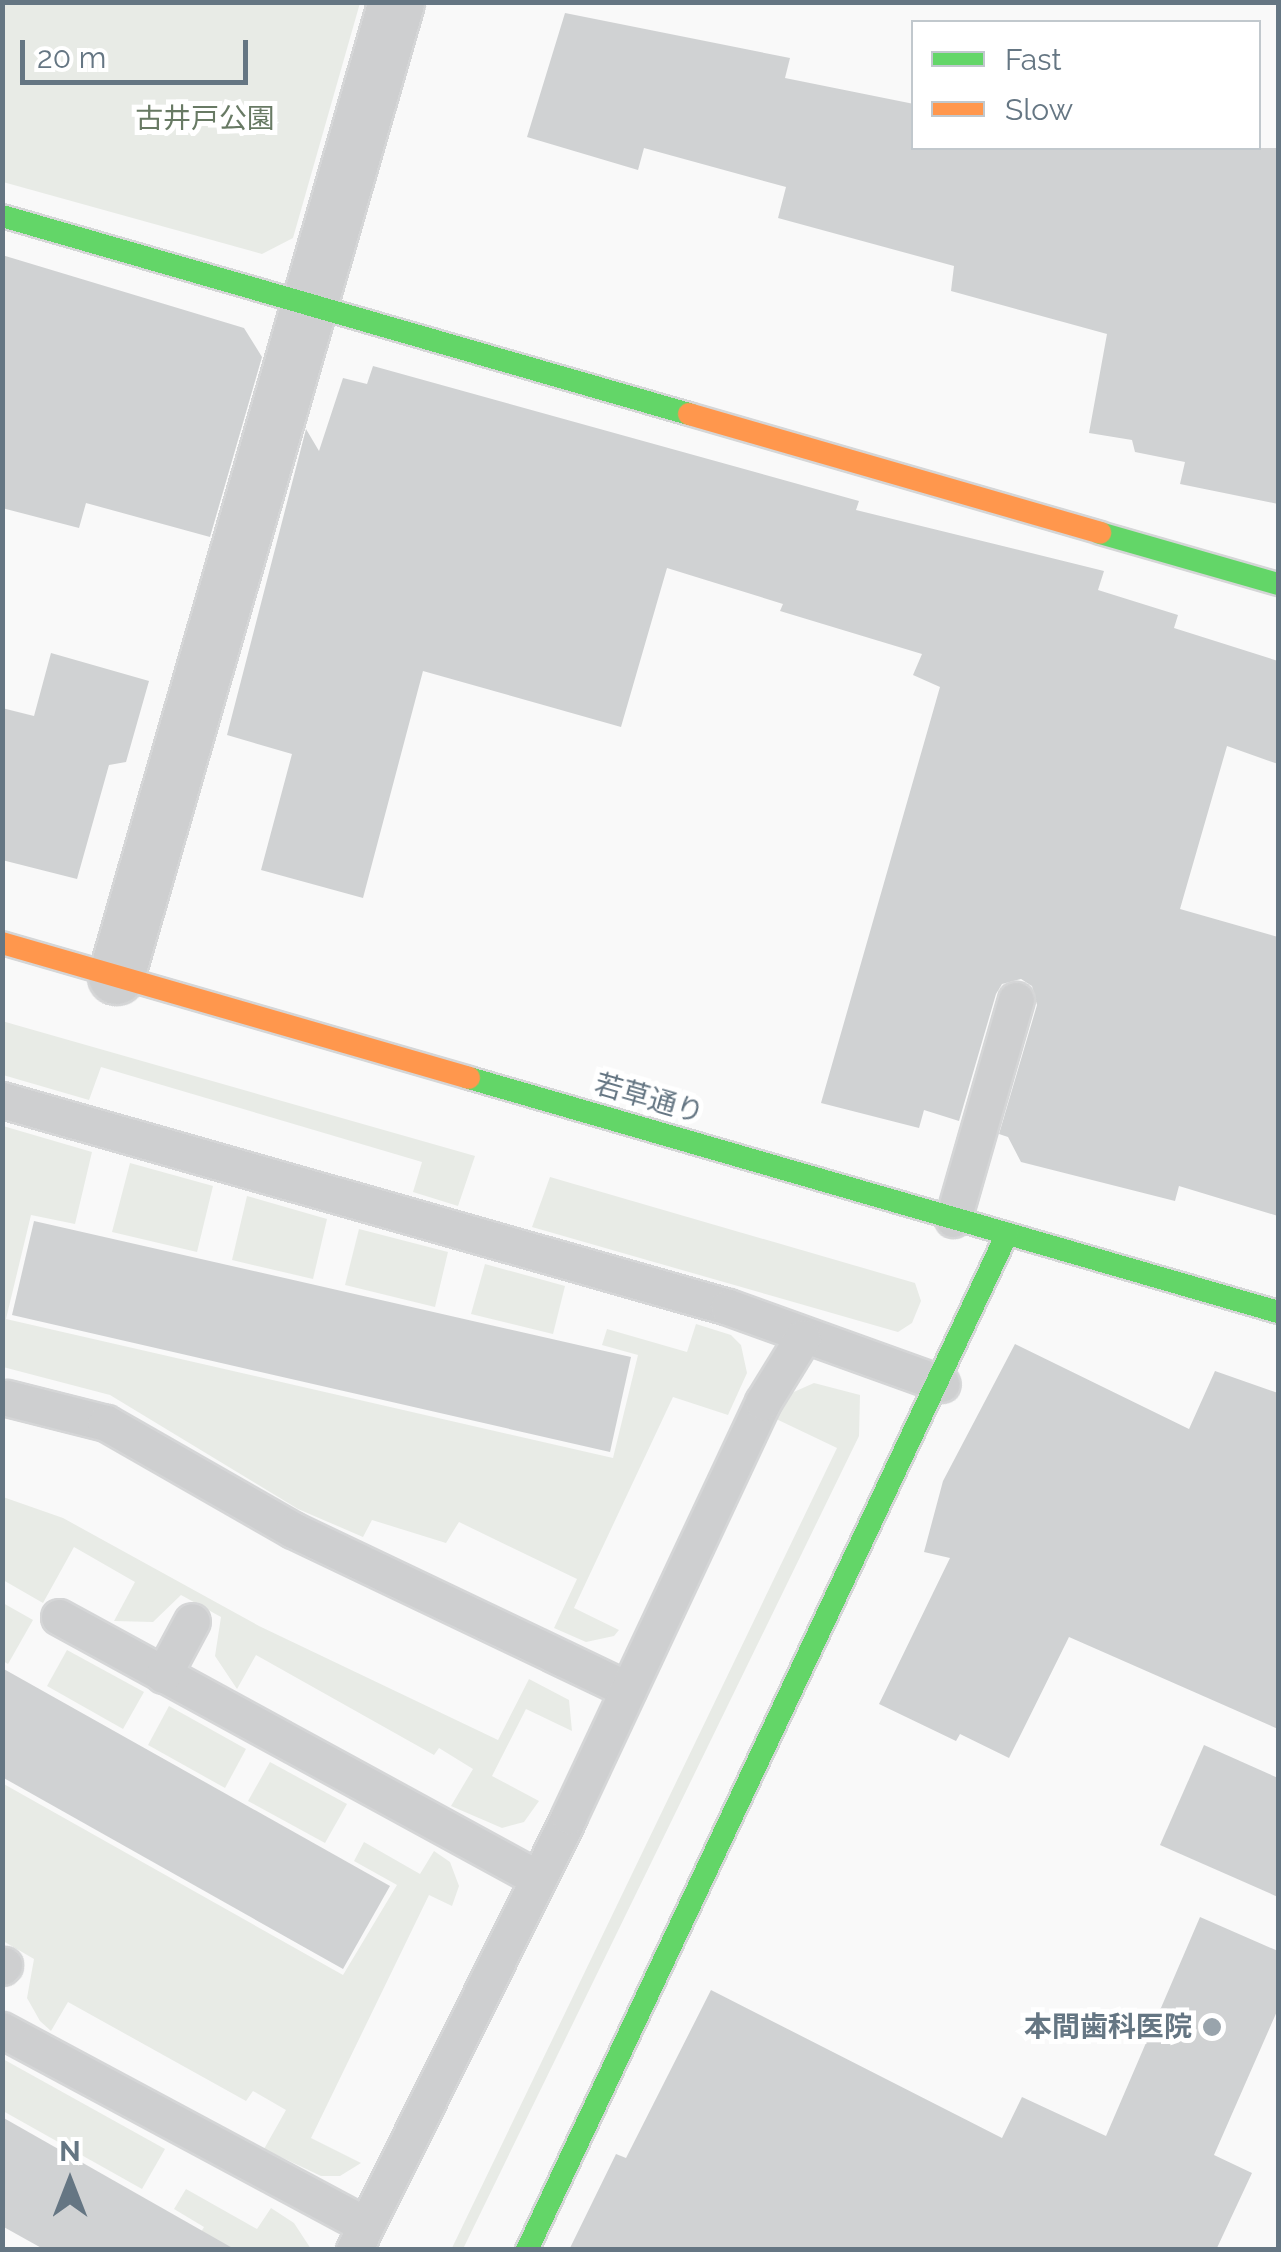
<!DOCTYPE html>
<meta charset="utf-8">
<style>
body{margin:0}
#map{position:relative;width:1281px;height:2252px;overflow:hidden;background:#f9f9f9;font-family:Raleway,"Noto Sans JP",sans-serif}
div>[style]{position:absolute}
.green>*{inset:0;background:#e8ebe6}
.building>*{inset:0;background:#d0d2d3}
.roads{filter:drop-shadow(2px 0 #d5d6d7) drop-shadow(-2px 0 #d5d6d7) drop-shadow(0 2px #d5d6d7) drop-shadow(0 -2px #d5d6d7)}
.lane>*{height:35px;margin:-17.5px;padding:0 17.5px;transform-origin:17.5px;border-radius:17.5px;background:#cecfd0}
.street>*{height:55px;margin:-27.5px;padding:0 27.5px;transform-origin:27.5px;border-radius:27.5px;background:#cecfd0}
.fast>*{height:22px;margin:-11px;padding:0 11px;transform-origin:11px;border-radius:11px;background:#63d668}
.slow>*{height:22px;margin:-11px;padding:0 11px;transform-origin:11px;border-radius:11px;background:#ff974d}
.dots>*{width:28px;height:28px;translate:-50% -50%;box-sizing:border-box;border:5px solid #fff;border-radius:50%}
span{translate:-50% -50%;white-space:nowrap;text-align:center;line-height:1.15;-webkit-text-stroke:10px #fff;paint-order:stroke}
.park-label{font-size:28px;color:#687a64}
.street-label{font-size:28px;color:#657683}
.poi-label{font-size:28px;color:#657683;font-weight:700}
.right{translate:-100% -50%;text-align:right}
.frame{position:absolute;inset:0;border:5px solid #657683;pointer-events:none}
.legend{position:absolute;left:911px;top:20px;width:350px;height:130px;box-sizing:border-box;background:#fff;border:2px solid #c1c8cd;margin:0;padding:12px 18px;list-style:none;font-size:30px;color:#657683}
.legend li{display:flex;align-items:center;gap:20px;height:50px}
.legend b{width:50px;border:2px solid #c1c8cd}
.north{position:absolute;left:20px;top:2132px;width:100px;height:100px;-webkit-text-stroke:8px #fff;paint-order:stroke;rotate:0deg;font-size:28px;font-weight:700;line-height:40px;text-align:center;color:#657683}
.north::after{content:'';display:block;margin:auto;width:35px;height:45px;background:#657683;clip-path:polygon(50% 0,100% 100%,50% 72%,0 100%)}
.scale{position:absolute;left:20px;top:40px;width:228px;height:45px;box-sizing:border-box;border:5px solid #657683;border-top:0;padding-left:12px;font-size:30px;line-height:35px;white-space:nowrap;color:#657683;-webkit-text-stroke:8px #fff;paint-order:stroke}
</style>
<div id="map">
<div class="green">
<div style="clip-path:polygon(2px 3px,360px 3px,293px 238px,262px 254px,3px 182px)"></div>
<div style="clip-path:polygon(2px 1021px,475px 1156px,458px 1206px,413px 1192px,422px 1162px,101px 1067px,89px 1100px,3px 1075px)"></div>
<div style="clip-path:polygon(3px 1126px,92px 1152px,75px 1224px,31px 1215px,6px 1319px,613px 1458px,638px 1355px,602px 1345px,607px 1329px,687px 1352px,696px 1324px,731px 1335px,741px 1345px,747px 1373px,728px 1415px,673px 1397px,574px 1608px,619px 1630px,614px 1636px,586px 1642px,554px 1628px,577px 1579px,459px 1522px,446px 1543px,372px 1520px,363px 1537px,298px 1509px,110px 1395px,3px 1367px)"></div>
<div style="clip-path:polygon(130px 1163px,213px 1186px,197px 1252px,112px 1232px)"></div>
<div style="clip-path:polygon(550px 1177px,915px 1283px,921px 1301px,912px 1323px,898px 1332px,532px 1227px)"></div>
<div style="clip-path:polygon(247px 1196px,327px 1219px,313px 1279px,232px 1260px)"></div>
<div style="clip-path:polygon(359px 1229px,448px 1252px,435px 1307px,345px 1285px)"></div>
<div style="clip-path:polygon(485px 1264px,565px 1286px,553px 1334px,471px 1314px)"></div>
<div style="clip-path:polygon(814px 1383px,860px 1395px,859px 1436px,463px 2249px,451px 2250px,837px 1448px,772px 1417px,787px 1395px)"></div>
<div style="clip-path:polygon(3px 1497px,63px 1518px,259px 1626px,498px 1740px,529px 1679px,569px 1700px,572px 1731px,526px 1709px,492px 1776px,539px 1801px,524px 1822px,502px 1828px,451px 1806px,473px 1769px,439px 1748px,434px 1755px,256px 1655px,237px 1689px,215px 1656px,221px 1617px,181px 1595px,153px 1622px,114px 1621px,135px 1582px,74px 1547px,43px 1603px,3px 1580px)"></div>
<div style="clip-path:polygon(3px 1603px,33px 1620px,8px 1664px,3px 1661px)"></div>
<div style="clip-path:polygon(67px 1650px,144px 1692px,123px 1729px,47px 1686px)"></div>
<div style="clip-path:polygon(169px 1706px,246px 1749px,225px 1788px,148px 1745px)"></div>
<div style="clip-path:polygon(270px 1762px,347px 1804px,325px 1843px,248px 1801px)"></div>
<div style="clip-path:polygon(2px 1783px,343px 1975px,397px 1885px,354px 1861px,364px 1842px,420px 1874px,434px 1851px,450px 1862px,459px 1886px,452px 1906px,429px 1895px,311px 2138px,361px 2163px,340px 2176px,321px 2176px,264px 2149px,286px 2110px,253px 2091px,246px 2101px,68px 2002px,51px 2031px,40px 2021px,27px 1998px,34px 1959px,3px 1941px)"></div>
<div style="clip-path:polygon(3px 2059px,165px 2149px,142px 2189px,3px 2111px)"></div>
<div style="clip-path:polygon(186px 2189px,257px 2229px,271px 2208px,294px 2223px,311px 2249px,191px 2249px,204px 2227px,174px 2209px)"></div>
</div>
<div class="building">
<div style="clip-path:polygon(565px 13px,790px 58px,785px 78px,914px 104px,914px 148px,1278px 148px,1278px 504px,1180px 484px,1185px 462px,1135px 452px,1132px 440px,1089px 433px,1107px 334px,951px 291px,954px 266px,778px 218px,786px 187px,644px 148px,638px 170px,527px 137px)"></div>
<div style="clip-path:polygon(2px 255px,244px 328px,262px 357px,210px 537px,86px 503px,79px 528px,2px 508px)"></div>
<div style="clip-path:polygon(373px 366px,859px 501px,856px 510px,1104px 571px,1098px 590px,1178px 615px,1174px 628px,1278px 661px,1278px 764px,1227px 746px,1180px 909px,1278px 937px,1278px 1216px,1179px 1186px,1175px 1201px,1021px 1162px,1008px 1137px,999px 1134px,1037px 1005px,1032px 986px,1021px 979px,1002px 984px,996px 994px,959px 1121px,924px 1110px,919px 1128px,821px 1103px,940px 687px,913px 675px,922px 654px,780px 611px,783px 604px,667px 568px,621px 727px,423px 671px,363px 898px,261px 870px,292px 754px,227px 735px,306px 429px,319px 451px,343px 378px,367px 384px)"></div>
<div style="clip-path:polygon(51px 653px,149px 681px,126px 762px,109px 765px,77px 879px,2px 860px,2px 708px,34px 716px)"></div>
<div style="clip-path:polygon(34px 1221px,631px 1357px,610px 1452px,12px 1315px)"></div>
<div style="clip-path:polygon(1015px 1344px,1189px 1429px,1215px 1371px,1278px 1393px,1278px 1729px,1069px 1637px,1009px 1758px,960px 1734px,956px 1741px,879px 1704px,950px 1558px,924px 1552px,943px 1481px)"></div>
<div style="clip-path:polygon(2px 1668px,390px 1886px,343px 1969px,2px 1777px)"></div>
<div style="clip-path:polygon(1204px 1745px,1278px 1778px,1278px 1897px,1160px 1845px)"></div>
<div style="clip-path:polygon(1200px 1917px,1278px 1951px,1278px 2009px,1214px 2155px,1252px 2173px,1216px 2250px,569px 2250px,616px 2154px,626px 2158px,711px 1990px,1002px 2138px,1022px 2097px,1106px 2136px)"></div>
<div style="clip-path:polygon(2px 2117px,236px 2250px,45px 2250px,2px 2226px)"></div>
</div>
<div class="roads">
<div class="lane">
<div style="left:2px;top:1100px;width:755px;rotate:15.91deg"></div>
<div style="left:728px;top:1307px;width:227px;rotate:19.8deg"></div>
<div style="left:953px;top:1219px;width:228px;rotate:-74deg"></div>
<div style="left:7px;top:1398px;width:102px;rotate:14.2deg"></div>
<div style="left:106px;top:1423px;width:215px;rotate:29.8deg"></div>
<div style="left:293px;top:1530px;width:371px;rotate:25.5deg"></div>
<div style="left:59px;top:1617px;width:545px;rotate:28.64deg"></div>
<div style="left:163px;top:1675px;width:61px;rotate:-61.8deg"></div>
<div style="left:2px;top:1967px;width:3px;rotate:-45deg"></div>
<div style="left:2px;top:2030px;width:412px;rotate:28.2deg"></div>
<div style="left:354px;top:2250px;width:484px;rotate:-63.6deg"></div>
<div style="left:569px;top:1816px;width:457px;rotate:-64.9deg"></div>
<div style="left:763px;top:1402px;width:76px;rotate:-58.4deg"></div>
</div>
<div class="street">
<div style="left:116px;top:976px;width:1013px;rotate:-73.96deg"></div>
</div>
<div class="fast">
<div style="left:2px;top:216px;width:715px;rotate:16.08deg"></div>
<div style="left:1100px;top:533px;width:185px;rotate:16deg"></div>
<div style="left:469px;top:1078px;width:842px;rotate:16.13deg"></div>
<div style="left:527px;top:2250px;width:1124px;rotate:-64.71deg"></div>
</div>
<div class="slow">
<div style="left:689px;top:414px;width:428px;rotate:16.1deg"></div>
<div style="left:2px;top:943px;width:486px;rotate:16.1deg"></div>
</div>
</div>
<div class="dots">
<div style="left:1212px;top:2027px;background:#99a4ac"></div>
</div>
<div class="park-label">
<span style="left:205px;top:119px">古井戸公園</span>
</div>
<div class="street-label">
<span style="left:649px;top:1099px;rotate:16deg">若草通り</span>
</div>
<div class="poi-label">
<span class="right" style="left:1192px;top:2027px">本間歯科医院</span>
</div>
<div class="frame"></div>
<ul class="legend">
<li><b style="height:12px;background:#63d668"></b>Fast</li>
<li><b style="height:12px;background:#ff974d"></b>Slow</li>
</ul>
<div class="north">N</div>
<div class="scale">20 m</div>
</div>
